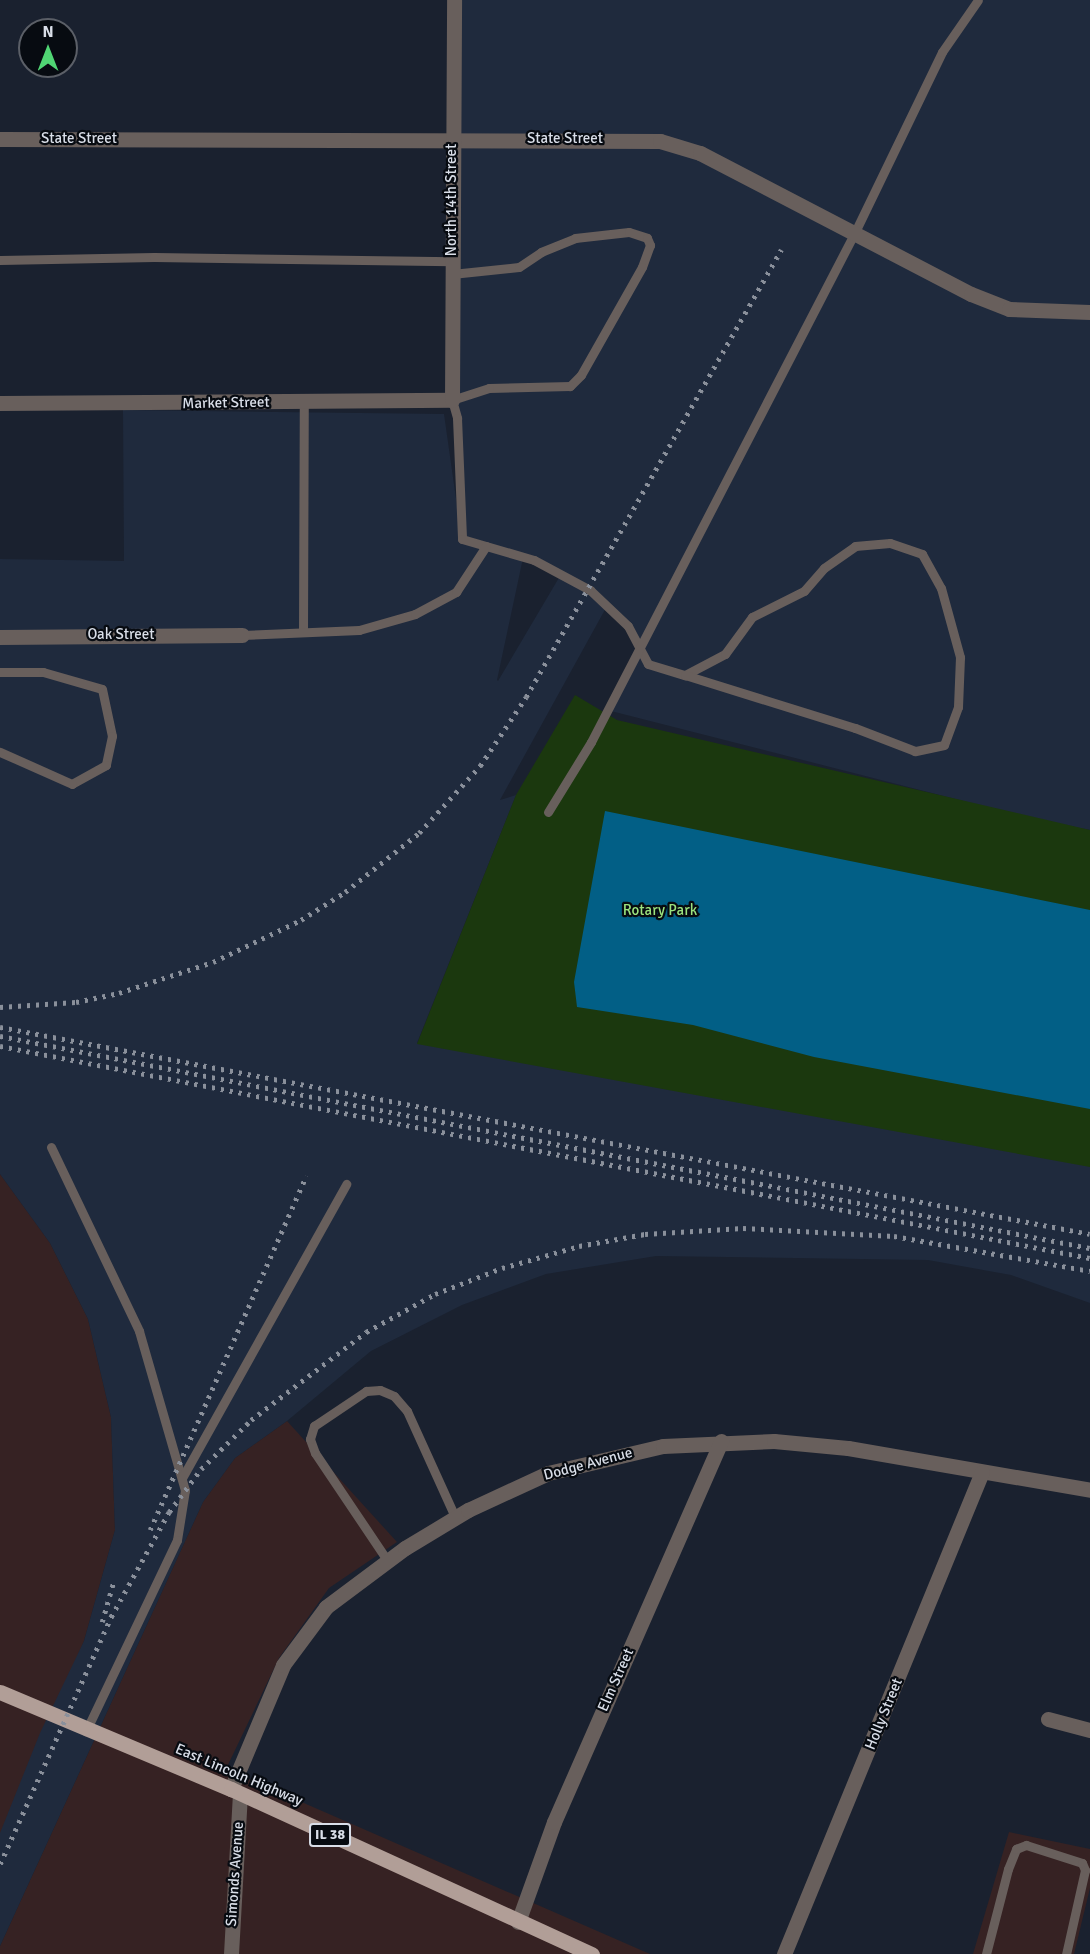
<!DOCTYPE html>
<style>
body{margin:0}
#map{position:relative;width:1090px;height:1954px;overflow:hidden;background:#1a212f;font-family:Signika,sans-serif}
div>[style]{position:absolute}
.commercial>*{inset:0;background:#362223}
.built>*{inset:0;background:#1f2a3d}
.green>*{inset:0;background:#1b380e}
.water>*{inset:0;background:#025f86}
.service>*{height:9px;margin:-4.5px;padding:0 4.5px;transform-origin:4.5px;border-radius:4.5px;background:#685f5c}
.minor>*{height:15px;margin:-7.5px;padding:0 7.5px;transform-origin:7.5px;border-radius:7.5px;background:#685f5c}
.primary>*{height:15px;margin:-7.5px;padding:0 7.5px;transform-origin:7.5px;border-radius:7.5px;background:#b19e97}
.rail>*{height:4.5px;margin-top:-2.25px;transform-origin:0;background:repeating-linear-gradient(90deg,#8a909b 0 3px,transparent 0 9px)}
span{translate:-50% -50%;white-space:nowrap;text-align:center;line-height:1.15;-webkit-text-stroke:4.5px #070b11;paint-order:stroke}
.shield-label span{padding:2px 4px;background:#070b11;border:2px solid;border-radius:4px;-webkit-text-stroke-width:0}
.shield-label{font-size:14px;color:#d9dee8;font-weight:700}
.street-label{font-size:15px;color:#d9dee8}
.park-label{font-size:15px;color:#9be37f}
.north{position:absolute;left:18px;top:18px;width:60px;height:60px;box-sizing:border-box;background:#070b11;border:2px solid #5b5f67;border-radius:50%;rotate:0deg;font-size:16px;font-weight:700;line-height:24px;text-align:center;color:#d9dee8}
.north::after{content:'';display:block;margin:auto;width:21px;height:27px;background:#50d674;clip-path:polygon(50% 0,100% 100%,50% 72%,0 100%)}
</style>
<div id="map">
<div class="commercial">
<div style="clip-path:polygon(0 1174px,50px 1243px,88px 1319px,111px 1417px,115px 1530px,84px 1641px,0 1837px)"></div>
<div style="clip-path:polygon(287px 1421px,397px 1542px,329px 1588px,279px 1658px,226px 1769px,650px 1954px,0 1954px,0 1946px,203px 1502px,235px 1458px)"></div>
<div style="clip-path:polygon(1009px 1832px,1090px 1849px,1090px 1888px,1074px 1954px,973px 1954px)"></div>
</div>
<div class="built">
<div style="clip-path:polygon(evenodd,454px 0,1090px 0,1090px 830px,1034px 819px,607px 710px,640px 646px,607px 606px,500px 800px,516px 795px,417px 1043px,1090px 1166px,1090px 1303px,1011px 1275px,928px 1260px,656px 1256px,546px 1274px,462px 1305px,371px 1351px,287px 1421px,235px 1458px,203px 1502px,0 1946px,0 1833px,40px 1733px,84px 1641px,115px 1530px,111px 1417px,88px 1319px,50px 1243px,0 1174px,0 559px,124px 561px,123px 410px,444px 414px,460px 527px,452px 400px,454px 0,523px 558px,560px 576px,498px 681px,497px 680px,523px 558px)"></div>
</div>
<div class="green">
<div style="clip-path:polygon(575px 695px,617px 720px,1090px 830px,1090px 1167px,417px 1044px,516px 795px)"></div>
</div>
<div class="water">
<div style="clip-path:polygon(605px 811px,1090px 910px,1090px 1109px,814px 1057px,693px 1025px,577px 1007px,574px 982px)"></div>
</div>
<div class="service">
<div style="left:0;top:260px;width:154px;rotate:-1.1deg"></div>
<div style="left:154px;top:257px;width:298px;rotate:0.8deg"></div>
<div style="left:452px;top:274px;width:67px;rotate:-6deg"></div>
<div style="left:519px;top:267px;width:27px;rotate:-34deg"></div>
<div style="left:541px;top:252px;width:37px;rotate:-22deg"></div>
<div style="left:575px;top:238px;width:54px;rotate:-6.3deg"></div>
<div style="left:629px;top:232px;width:19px;rotate:18deg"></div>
<div style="left:647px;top:238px;width:8px;rotate:67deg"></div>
<div style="left:650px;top:245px;width:23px;rotate:110deg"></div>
<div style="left:642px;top:267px;width:124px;rotate:119.5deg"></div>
<div style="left:581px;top:375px;width:16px;rotate:135deg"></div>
<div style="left:570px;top:386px;width:81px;rotate:178.6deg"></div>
<div style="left:489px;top:388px;width:39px;rotate:162deg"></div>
<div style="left:452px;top:400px;width:19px;rotate:74deg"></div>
<div style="left:457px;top:418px;width:121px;rotate:87.6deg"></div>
<div style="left:462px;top:539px;width:75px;rotate:16.3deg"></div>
<div style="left:534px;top:560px;width:64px;rotate:28.2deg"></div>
<div style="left:590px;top:590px;width:52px;rotate:43.5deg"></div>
<div style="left:628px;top:626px;width:43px;rotate:62.2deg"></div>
<div style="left:648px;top:664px;width:39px;rotate:17deg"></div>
<div style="left:685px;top:675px;width:45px;rotate:-27.7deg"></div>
<div style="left:725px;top:654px;width:46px;rotate:-53.9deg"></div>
<div style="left:752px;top:617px;width:58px;rotate:-26.6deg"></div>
<div style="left:804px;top:591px;width:30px;rotate:-49deg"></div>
<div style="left:824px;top:568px;width:38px;rotate:-35deg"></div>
<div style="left:855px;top:546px;width:35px;rotate:-5deg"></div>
<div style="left:890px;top:543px;width:34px;rotate:19deg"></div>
<div style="left:922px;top:554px;width:39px;rotate:61deg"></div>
<div style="left:941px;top:588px;width:72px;rotate:74.6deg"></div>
<div style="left:960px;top:657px;width:50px;rotate:92.3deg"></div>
<div style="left:958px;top:707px;width:40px;rotate:110.2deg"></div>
<div style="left:944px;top:745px;width:30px;rotate:168deg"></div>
<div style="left:915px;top:751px;width:64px;rotate:-159deg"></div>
<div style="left:855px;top:728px;width:178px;rotate:-162.7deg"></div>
<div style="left:303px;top:632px;width:230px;rotate:-89.8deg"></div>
<div style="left:242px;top:635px;width:117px;rotate:-2.4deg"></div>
<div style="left:359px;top:630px;width:58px;rotate:-15.9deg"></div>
<div style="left:415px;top:614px;width:47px;rotate:-28.2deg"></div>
<div style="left:456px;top:592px;width:55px;rotate:-56.9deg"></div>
<div style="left:0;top:672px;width:43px"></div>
<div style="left:43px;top:672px;width:61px;rotate:16.1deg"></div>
<div style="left:102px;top:689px;width:48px;rotate:78deg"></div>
<div style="left:112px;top:736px;width:30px;rotate:102deg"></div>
<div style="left:106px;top:765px;width:39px;rotate:151deg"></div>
<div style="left:72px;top:784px;width:79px;rotate:-156deg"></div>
<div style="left:548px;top:812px;width:82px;rotate:-58.4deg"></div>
<div style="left:591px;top:742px;width:574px;rotate:-62.63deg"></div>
<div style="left:855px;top:232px;width:200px;rotate:-64.2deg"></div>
<div style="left:942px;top:52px;width:63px;rotate:-55.3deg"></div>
<div style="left:51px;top:1147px;width:204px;rotate:64.4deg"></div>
<div style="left:139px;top:1331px;width:166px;rotate:73.9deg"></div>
<div style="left:185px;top:1490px;width:51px;rotate:99.1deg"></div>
<div style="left:177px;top:1540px;width:212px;rotate:115.5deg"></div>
<div style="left:182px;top:1478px;width:337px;rotate:-60.8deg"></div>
<div style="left:387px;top:1560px;width:129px;rotate:-123.9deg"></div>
<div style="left:315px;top:1453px;width:15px;rotate:-110deg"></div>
<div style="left:310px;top:1439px;width:14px;rotate:-73deg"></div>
<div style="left:314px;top:1426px;width:63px;rotate:-33.9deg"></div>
<div style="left:366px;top:1391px;width:14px;rotate:-4deg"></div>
<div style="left:380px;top:1390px;width:15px;rotate:23deg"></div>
<div style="left:394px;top:1396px;width:20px;rotate:49deg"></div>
<div style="left:407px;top:1411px;width:116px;rotate:65.6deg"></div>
<div style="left:986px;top:1954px;width:88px;rotate:-75.5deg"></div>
<div style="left:1008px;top:1869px;width:22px;rotate:-68deg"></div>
<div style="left:1016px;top:1849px;width:11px;rotate:-22deg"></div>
<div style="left:1026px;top:1845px;width:59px;rotate:17.8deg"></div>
<div style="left:1082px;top:1863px;width:8px;rotate:67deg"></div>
<div style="left:1085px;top:1870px;width:86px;rotate:102.7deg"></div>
</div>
<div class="minor">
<div style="left:0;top:139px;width:660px;rotate:0.17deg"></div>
<div style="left:660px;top:141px;width:42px;rotate:16.7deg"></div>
<div style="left:700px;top:153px;width:305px;rotate:27.5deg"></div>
<div style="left:971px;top:294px;width:41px;rotate:21.5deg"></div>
<div style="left:1009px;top:309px;width:81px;rotate:2.1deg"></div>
<div style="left:0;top:403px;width:452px;rotate:-0.4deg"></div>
<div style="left:452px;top:400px;width:400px;rotate:-89.7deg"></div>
<div style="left:0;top:637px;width:242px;rotate:-0.5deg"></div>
<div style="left:1048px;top:1719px;width:43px;rotate:14.7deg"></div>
<div style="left:231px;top:1789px;width:134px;rotate:-67.2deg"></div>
<div style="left:283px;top:1665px;width:72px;rotate:-53.4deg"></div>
<div style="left:326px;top:1607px;width:99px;rotate:-36.8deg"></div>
<div style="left:405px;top:1548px;width:74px;rotate:-31.1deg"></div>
<div style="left:468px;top:1510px;width:88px;rotate:-24.8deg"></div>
<div style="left:548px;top:1473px;width:118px;rotate:-13.2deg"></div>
<div style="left:663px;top:1446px;width:111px;rotate:-2.6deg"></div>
<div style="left:774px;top:1441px;width:74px;rotate:5.4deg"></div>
<div style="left:848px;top:1448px;width:246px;rotate:9.8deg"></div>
<div style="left:518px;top:1922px;width:106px;rotate:-70.2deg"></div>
<div style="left:554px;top:1822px;width:416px;rotate:-66.3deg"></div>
<div style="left:231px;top:1954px;width:160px;rotate:-86.8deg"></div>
<div style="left:784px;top:1954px;width:521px;rotate:-67.67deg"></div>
</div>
<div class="primary">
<div style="left:0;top:1692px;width:251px;rotate:22.8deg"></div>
<div style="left:231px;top:1789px;width:397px;rotate:24.6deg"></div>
</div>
<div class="rail">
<div style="left:0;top:1007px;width:76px;rotate:-3.8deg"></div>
<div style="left:76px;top:1002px;width:44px;rotate:-11.8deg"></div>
<div style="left:119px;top:993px;width:99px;rotate:-18.3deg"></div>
<div style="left:213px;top:962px;width:98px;rotate:-25.5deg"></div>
<div style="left:301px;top:920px;width:52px;rotate:-32.5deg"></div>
<div style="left:345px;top:892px;width:95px;rotate:-38.6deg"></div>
<div style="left:419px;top:833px;width:91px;rotate:-47.7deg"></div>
<div style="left:480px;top:766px;width:83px;rotate:-56.3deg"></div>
<div style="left:526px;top:697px;width:515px;rotate:-60.3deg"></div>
<div style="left:0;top:1027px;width:1109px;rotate:10.75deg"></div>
<div style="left:0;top:1036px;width:1110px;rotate:11.01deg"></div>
<div style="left:0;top:1046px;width:1110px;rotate:11.01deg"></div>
<div style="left:150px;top:1530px;width:387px;rotate:-66.2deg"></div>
<div style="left:111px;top:1617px;width:120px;rotate:-61.1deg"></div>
<div style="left:169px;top:1512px;width:54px;rotate:-53.3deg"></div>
<div style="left:201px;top:1469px;width:70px;rotate:-44.4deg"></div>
<div style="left:251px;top:1420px;width:145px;rotate:-37.4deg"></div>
<div style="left:366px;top:1332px;width:79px;rotate:-28.8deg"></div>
<div style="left:435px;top:1294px;width:72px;rotate:-21.2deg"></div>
<div style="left:502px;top:1268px;width:80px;rotate:-15.9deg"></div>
<div style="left:579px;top:1246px;width:67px;rotate:-10.3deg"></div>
<div style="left:645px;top:1234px;width:98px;rotate:-3.5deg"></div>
<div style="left:743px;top:1228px;width:151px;rotate:3deg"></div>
<div style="left:894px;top:1236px;width:199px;rotate:10.1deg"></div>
<div style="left:102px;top:1622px;width:40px;rotate:-74deg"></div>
<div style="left:0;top:1864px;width:278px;rotate:-65.8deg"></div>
</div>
<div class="shield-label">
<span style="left:330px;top:1835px">IL 38</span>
</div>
<div class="street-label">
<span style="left:79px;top:139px">State Street</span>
<span style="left:565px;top:139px">State Street</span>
<span style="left:452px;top:200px;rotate:-90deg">North 14th Street</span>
<span style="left:226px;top:403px;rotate:-1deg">Market Street</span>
<span style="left:121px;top:635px">Oak Street</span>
<span style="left:588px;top:1464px;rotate:-15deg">Dodge Avenue</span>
<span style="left:616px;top:1680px;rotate:-66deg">Elm Street</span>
<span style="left:884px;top:1714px;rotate:-68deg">Holly Street</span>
<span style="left:239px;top:1775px;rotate:23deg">East Lincoln Highway</span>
<span style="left:235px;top:1874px;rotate:-86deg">Simonds Avenue</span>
</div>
<div class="park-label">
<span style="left:660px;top:911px">Rotary Park</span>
</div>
<div class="north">N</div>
</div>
